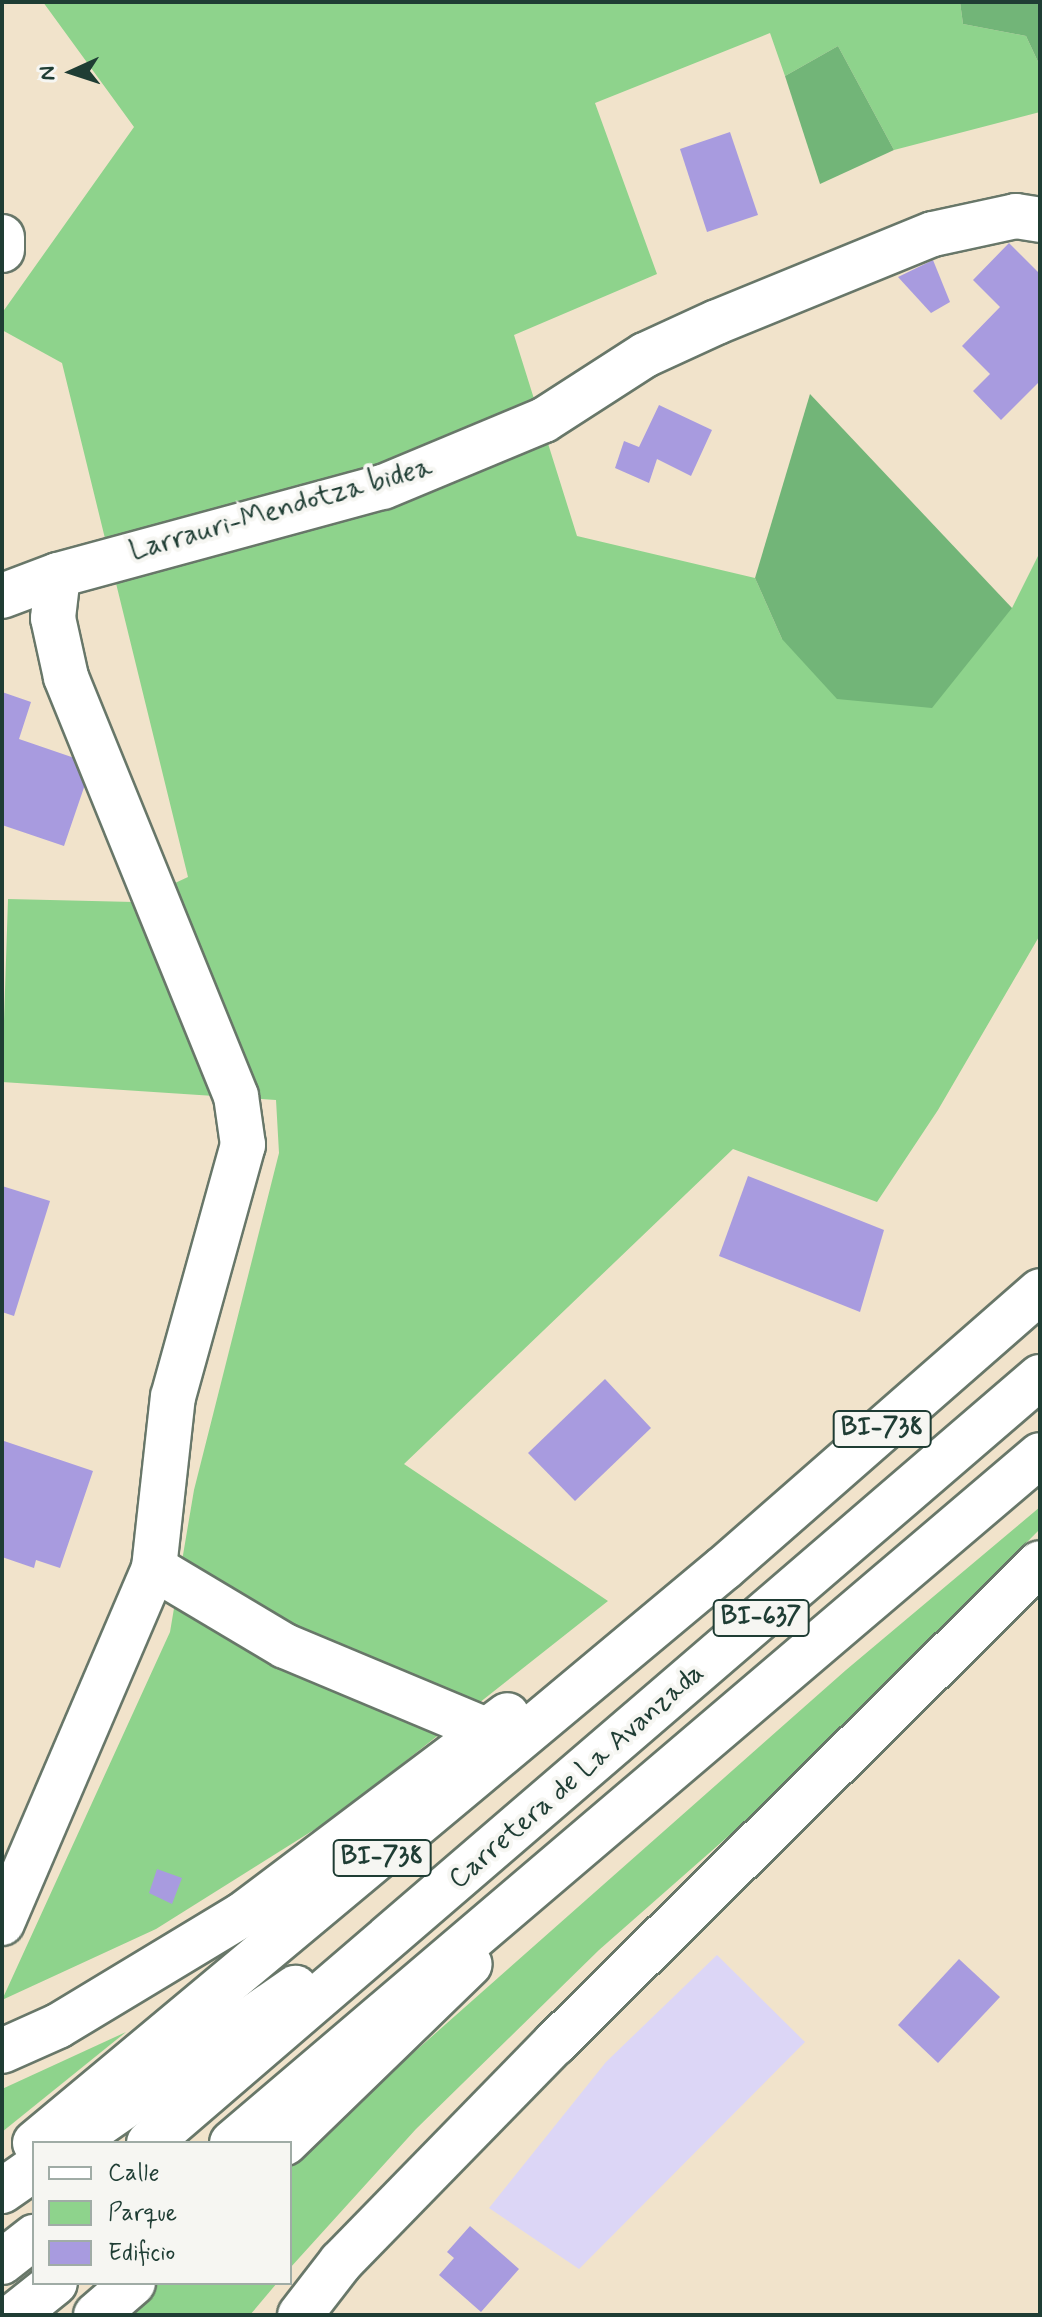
<!DOCTYPE html>
<style>
body{margin:0}
#map{position:relative;width:1042px;height:2317px;overflow:hidden;background:#f1e3cb;font-family:Mynerve,sans-serif}
div>[style]{position:absolute}
.built>*{inset:0;background:#dcd6f6}
.green>*{inset:0;background:#8ed38c}
.forest>*{inset:0;background:#72b578}
.building>*{inset:0;background:#a89bdf}
.roads{filter:drop-shadow(2px 0 #687769) drop-shadow(-2px 0 #687769) drop-shadow(0 2px #687769) drop-shadow(0 -2px #687769)}
.minor>*{height:44px;margin:-22px;padding:0 22px;transform-origin:22px;border-radius:22px;background:#fff}
.major>*{height:44px;margin:-22px;padding:0 22px;transform-origin:22px;border-radius:22px;background:#fff}
.highway>*{height:44px;margin:-22px;padding:0 22px;transform-origin:22px;border-radius:22px;background:#fff}
span{translate:-50% -50%;white-space:nowrap;text-align:center;line-height:1.15;-webkit-text-stroke:8px #f6f6f2;paint-order:stroke}
.shield-label span{padding:2px 6px;background:#f6f6f2;border:2px solid;border-radius:6px;-webkit-text-stroke-width:0}
.shield-label{font-size:26px;color:#1f3d34;font-weight:700}
.street-label{font-size:28px;color:#1f3d34}
.frame{position:absolute;inset:0;border:4px solid #1f3d34;pointer-events:none}
.legend{position:absolute;left:32px;top:2141px;width:260px;height:144px;box-sizing:border-box;background:#f6f6f2;border:2px solid #a0aca6;margin:0;padding:10px 14px;list-style:none;font-size:24px;color:#1f3d34}
.legend li{display:flex;align-items:center;gap:16px;height:40px}
.legend b{width:40px;border:2px solid #a0aca6}
.north{position:absolute;left:32px;top:32px;width:80px;height:80px;-webkit-text-stroke:6px #f6f6f2;paint-order:stroke;rotate:267deg;font-size:22px;font-weight:700;line-height:32px;text-align:center;color:#1f3d34}
.north::after{content:'';display:block;margin:auto;width:28px;height:36px;background:#1f3d34;clip-path:polygon(50% 0,100% 100%,50% 72%,0 100%)}
</style>
<div id="map">
<div class="built">
<div style="clip-path:polygon(717px 1955px,805px 2042px,579px 2269px,489px 2208px,606px 2062px)"></div>
</div>
<div class="green">
<div style="clip-path:polygon(43px 2px,960px 2px,963px 24px,1026px 36px,1040px 66px,1040px 112px,894px 150px,838px 46px,785px 76px,770px 33px,595px 103px,657px 274px,514px 335px,577px 536px,755px 578px,782px 639px,1012px 608px,1040px 552px,1040px 935px,938px 1110px,877px 1202px,733px 1149px,404px 1464px,608px 1601px,336px 1816px,156px 1929px,2px 2000px,170px 1632px,194px 1490px,279px 1153px,276px 1100px,2px 1082px,8px 899px,134px 902px,188px 877px,62px 363px,2px 330px,2px 313px,134px 127px)"></div>
<div style="clip-path:polygon(1040px 1507px,1040px 1529px,791px 1781px,599px 1950px,416px 2129px,290px 2268px,290px 2162px,846px 1670px)"></div>
<div style="clip-path:polygon(126px 2032px,2px 2132px,2px 2089px)"></div>
<div style="clip-path:polygon(153px 2283px,277px 2283px,250px 2315px,117px 2315px)"></div>
</div>
<div class="forest">
<div style="clip-path:polygon(960px 2px,1040px 2px,1040px 66px,1026px 36px,963px 24px)"></div>
<div style="clip-path:polygon(838px 46px,894px 150px,820px 184px,785px 76px)"></div>
<div style="clip-path:polygon(810px 394px,1012px 608px,932px 708px,837px 699px,782px 639px,755px 578px)"></div>
</div>
<div class="building">
<div style="clip-path:polygon(730px 132px,758px 215px,707px 232px,680px 149px)"></div>
<div style="clip-path:polygon(1009px 243px,1040px 274px,1040px 381px,1001px 420px,973px 391px,990px 374px,962px 346px,1000px 307px,973px 280px)"></div>
<div style="clip-path:polygon(933px 260px,950px 302px,931px 313px,898px 277px)"></div>
<div style="clip-path:polygon(659px 405px,712px 430px,691px 476px,657px 459px,649px 483px,615px 468px,624px 441px,639px 447px)"></div>
<div style="clip-path:polygon(2px 692px,31px 702px,19px 739px,92px 764px,64px 846px,2px 825px)"></div>
<div style="clip-path:polygon(748px 1176px,884px 1230px,860px 1312px,719px 1256px)"></div>
<div style="clip-path:polygon(2px 1186px,50px 1201px,14px 1316px,2px 1312px)"></div>
<div style="clip-path:polygon(605px 1379px,651px 1428px,575px 1501px,528px 1453px)"></div>
<div style="clip-path:polygon(4px 1441px,93px 1471px,60px 1568px,36px 1560px,34px 1568px,2px 1557px)"></div>
<div style="clip-path:polygon(157px 1869px,182px 1878px,172px 1904px,149px 1893px)"></div>
<div style="clip-path:polygon(959px 1959px,1000px 1997px,938px 2063px,898px 2025px)"></div>
<div style="clip-path:polygon(470px 2226px,519px 2269px,481px 2312px,439px 2275px,454px 2258px,447px 2252px)"></div>
</div>
<div class="roads">
<div class="minor">
<div style="left:2px;top:237px;width:13px;rotate:90deg"></div>
<div style="left:2px;top:596px;width:60px;rotate:-20.6deg"></div>
<div style="left:58px;top:575px;width:337px;rotate:-15.2deg"></div>
<div style="left:383px;top:487px;width:174px;rotate:-22.6deg"></div>
<div style="left:544px;top:420px;width:120px;rotate:-32.8deg"></div>
<div style="left:645px;top:355px;width:79px;rotate:-24.6deg"></div>
<div style="left:717px;top:322px;width:233px;rotate:-22.2deg"></div>
<div style="left:933px;top:234px;width:85px;rotate:-12.2deg"></div>
<div style="left:1016px;top:216px;width:24px;rotate:9deg"></div>
<div style="left:154px;top:1568px;width:152px;rotate:30.8deg"></div>
<div style="left:285px;top:1646px;width:220px;rotate:22.7deg"></div>
<div style="left:2px;top:1923px;width:386px;rotate:-66.8deg"></div>
<div style="left:154px;top:1568px;width:172px;rotate:-83.7deg"></div>
<div style="left:173px;top:1397px;width:262px;rotate:-74.5deg"></div>
<div style="left:243px;top:1145px;width:49px;rotate:-98.1deg"></div>
<div style="left:236px;top:1096px;width:452px;rotate:-112.1deg"></div>
<div style="left:66px;top:677px;width:60px;rotate:-102.4deg"></div>
<div style="left:53px;top:618px;width:43px;rotate:-83.4deg"></div>
<div style="left:300px;top:2315px;width:67px;rotate:-52.3deg"></div>
<div style="left:341px;top:2262px;width:306px;rotate:-45.7deg"></div>
<div style="left:555px;top:2043px;width:682px;rotate:-44.7deg"></div>
</div>
<div class="major">
<div style="left:2px;top:2051px;width:61px;rotate:-24.1deg"></div>
<div style="left:58px;top:2026px;width:215px;rotate:-31.1deg"></div>
<div style="left:242px;top:1915px;width:332px;rotate:-37deg"></div>
<div style="left:35px;top:2143px;width:897px;rotate:-39.85deg"></div>
<div style="left:724px;top:1568px;width:420px;rotate:-41.2deg"></div>
<div style="left:285px;top:2143px;width:257px;rotate:-44.1deg"></div>
<div style="left:96px;top:2315px;width:49px;rotate:-40.9deg"></div>
</div>
<div class="highway">
<div style="left:72px;top:2143px;width:272px;rotate:-34.8deg"></div>
<div style="left:149px;top:2143px;width:1175px;rotate:-40.69deg"></div>
<div style="left:232px;top:2143px;width:1061px;rotate:-40.41deg"></div>
<div style="left:2px;top:2191px;width:39px;rotate:-35deg"></div>
<div style="left:2px;top:2262px;width:41px;rotate:-38deg"></div>
<div style="left:15px;top:2315px;width:51px;rotate:-38.7deg"></div>
</div>
</div>
<div class="shield-label">
<span style="left:882px;top:1429px">BI-738</span>
<span style="left:761px;top:1618px">BI-637</span>
<span style="left:382px;top:1858px">BI-738</span>
</div>
<div class="street-label">
<span style="left:281px;top:510px;rotate:-16deg">Larrauri-Mendotza bidea</span>
<span style="left:577px;top:1777px;rotate:-41deg">Carretera de La Avanzada</span>
</div>
<div class="frame"></div>
<ul class="legend">
<li><b style="height:10px;background:#fff"></b>Calle</li>
<li><b style="height:22px;background:#8ed38c"></b>Parque</li>
<li><b style="height:22px;background:#a89bdf"></b>Edificio</li>
</ul>
<div class="north">N</div>
</div>
